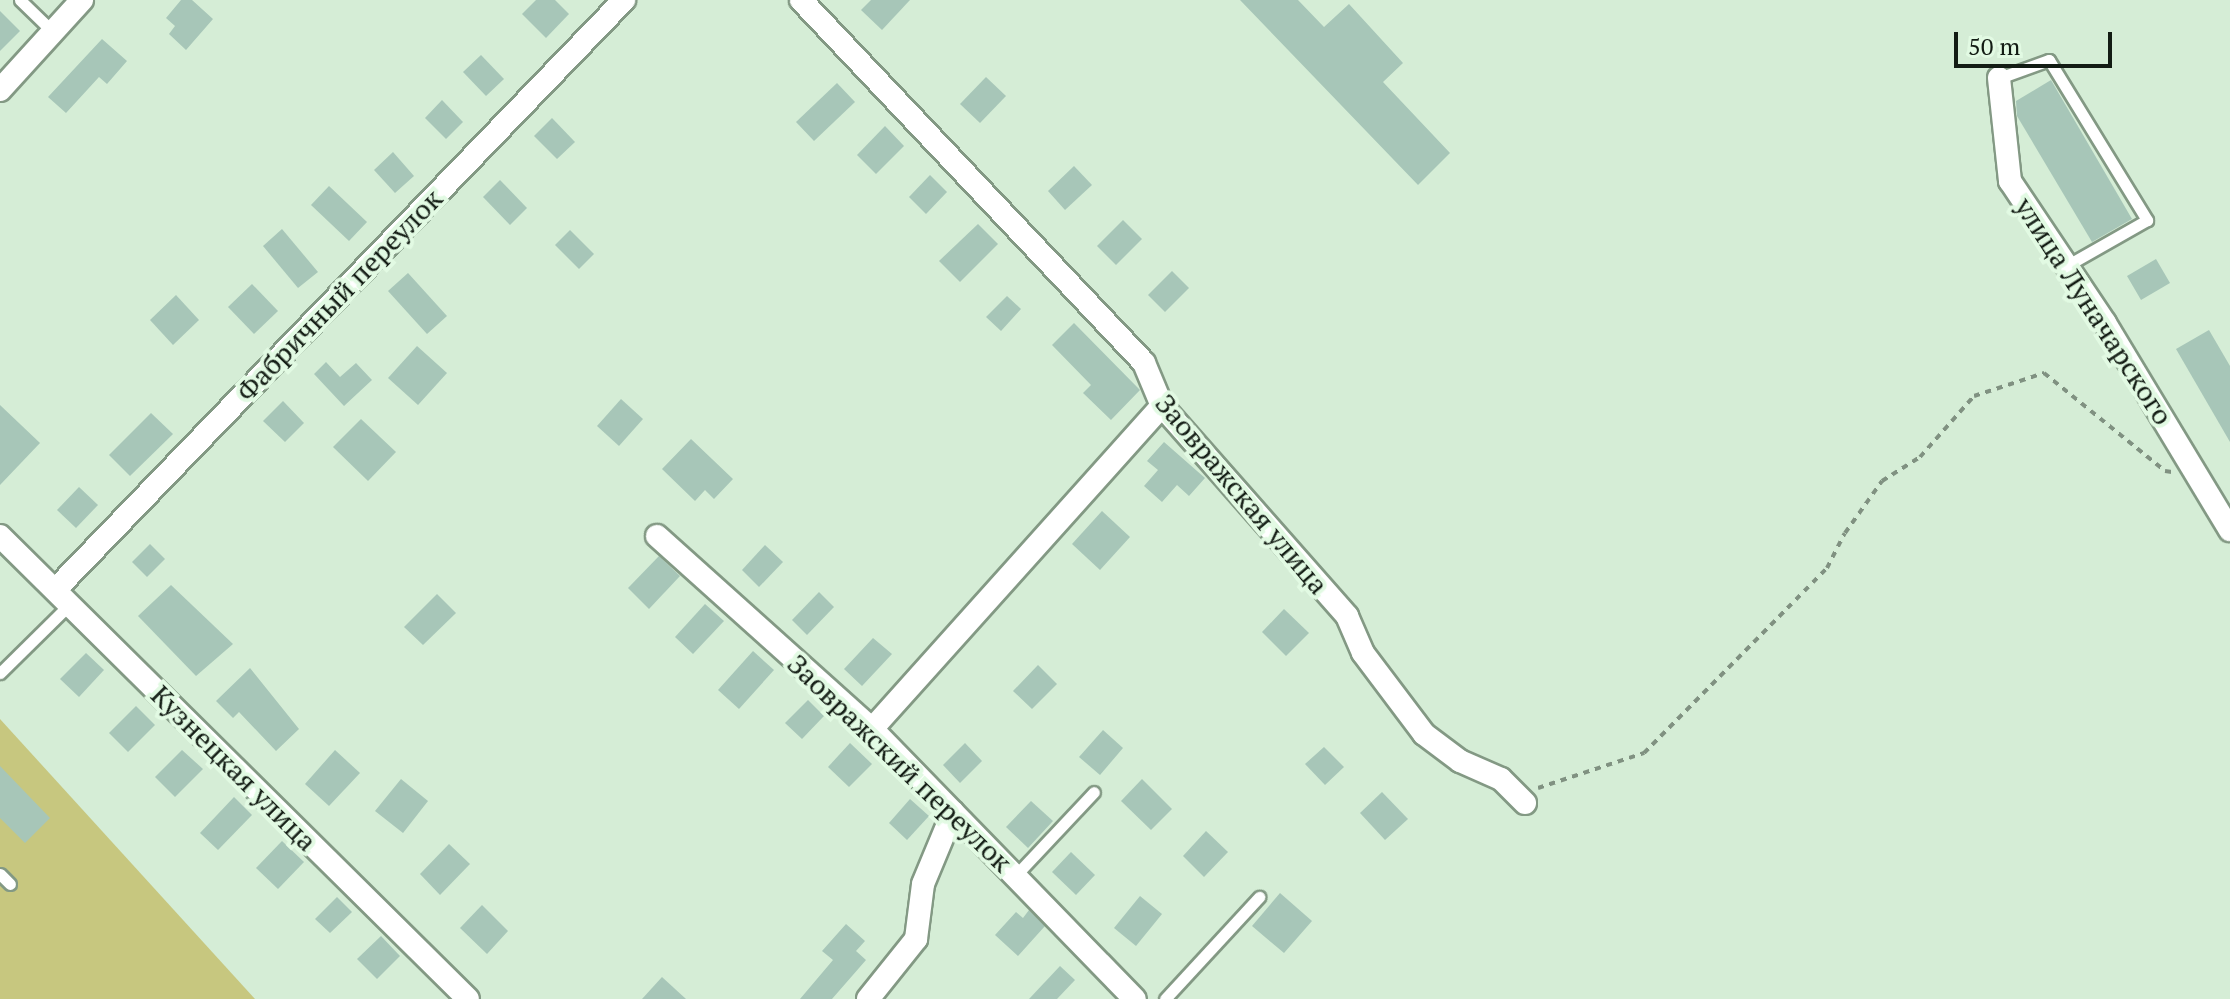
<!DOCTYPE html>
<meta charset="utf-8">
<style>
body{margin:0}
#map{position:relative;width:2230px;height:999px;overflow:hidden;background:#d5edd6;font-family:"PT Serif",serif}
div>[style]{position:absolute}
.green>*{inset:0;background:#c7c77f}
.building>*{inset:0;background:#a7c6b8}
.path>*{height:4px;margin-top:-2px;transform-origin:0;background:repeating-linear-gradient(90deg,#809181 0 6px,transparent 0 12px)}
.roads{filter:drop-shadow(2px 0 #839984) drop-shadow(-2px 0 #839984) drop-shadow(0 2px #839984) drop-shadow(0 -2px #839984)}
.service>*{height:11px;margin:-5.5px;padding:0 5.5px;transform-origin:5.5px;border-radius:5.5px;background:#fff}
.minor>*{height:22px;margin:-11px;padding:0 11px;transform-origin:11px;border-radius:11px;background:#fff}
span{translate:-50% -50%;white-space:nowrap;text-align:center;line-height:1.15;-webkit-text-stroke:8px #e2fae3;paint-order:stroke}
.street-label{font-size:28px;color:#131c14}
.scale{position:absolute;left:1954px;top:32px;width:158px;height:36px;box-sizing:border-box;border:4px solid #131c14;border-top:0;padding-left:10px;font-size:24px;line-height:28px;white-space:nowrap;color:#131c14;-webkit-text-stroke:6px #e2fae3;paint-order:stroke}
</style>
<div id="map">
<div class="green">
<div style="clip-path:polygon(0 719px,255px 999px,0 999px)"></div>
</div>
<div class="building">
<div style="clip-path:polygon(181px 0,192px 0,213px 19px,186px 50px,169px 34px,175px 26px,166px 18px)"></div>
<div style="clip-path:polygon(536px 0,555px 0,569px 14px,546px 38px,522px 14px)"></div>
<div style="clip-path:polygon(871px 0,910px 0,882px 30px,861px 10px)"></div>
<div style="clip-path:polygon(1240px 0,1298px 0,1324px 27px,1349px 4px,1403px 63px,1383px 82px,1450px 153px,1418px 185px)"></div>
<div style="clip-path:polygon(0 11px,20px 31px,0 51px)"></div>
<div style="clip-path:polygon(102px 39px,127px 61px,107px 84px,99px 77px,66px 113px,48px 97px)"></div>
<div style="clip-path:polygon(481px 55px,504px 79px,486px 96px,463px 72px)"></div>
<div style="clip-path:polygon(986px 77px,1006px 96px,980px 123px,960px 104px)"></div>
<div style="clip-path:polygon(2051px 80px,2132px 219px,2092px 242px,2017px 116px,2016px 101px)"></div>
<div style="clip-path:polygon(837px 83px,855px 102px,814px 141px,796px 122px)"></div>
<div style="clip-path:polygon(442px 100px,463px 122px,446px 139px,425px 118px)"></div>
<div style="clip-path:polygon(552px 118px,575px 142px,557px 159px,534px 136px)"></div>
<div style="clip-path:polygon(885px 126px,904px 146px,876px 174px,857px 155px)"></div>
<div style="clip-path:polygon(393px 152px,414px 176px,395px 193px,374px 170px)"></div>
<div style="clip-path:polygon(1074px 166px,1092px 185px,1065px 210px,1048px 191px)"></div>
<div style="clip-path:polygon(930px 175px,947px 192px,926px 214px,909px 197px)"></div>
<div style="clip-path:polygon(500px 180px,527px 208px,510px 225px,483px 197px)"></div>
<div style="clip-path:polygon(329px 186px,367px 222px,349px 241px,311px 205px)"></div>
<div style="clip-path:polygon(1123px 220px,1142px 239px,1116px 265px,1097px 246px)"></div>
<div style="clip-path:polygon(978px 224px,998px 244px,960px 282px,939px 261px)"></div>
<div style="clip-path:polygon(282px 229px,318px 272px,298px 288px,263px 246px)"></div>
<div style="clip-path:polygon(570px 230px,594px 254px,579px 269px,555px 245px)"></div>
<div style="clip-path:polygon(2156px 259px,2170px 283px,2141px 300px,2127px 276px)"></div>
<div style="clip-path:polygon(1172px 271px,1189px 288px,1165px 312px,1148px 295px)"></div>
<div style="clip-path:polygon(408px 273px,447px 316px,427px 334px,388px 291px)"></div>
<div style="clip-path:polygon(252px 284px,278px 311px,254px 334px,228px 307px)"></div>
<div style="clip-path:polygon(176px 295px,199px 320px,173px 345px,150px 320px)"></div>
<div style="clip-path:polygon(1007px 296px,1021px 309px,1001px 331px,986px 317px)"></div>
<div style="clip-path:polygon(1074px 323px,1140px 390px,1111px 420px,1083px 393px,1091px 385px,1052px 345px)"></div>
<div style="clip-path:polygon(2209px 330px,2230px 366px,2230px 442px,2176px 349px)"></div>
<div style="clip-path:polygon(417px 346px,447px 373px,418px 405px,388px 378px)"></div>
<div style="clip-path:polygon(326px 362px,340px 377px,356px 363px,372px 380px,344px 406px,314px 374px)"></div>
<div style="clip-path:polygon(621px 399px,643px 419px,619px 446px,597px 426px)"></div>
<div style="clip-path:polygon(283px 401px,304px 423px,285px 442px,263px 421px)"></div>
<div style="clip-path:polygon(0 405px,40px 443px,0 485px)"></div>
<div style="clip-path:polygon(151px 413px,173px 434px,130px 476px,109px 455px)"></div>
<div style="clip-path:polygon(361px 419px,396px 452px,368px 481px,333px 447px)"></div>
<div style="clip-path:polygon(691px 439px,733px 479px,714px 499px,705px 490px,695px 501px,662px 469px)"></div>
<div style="clip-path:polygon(1164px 442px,1205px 478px,1189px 496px,1177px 485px,1162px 502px,1144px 486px,1158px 470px,1147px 461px)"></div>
<div style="clip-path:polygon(79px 487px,98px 505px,76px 528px,57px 510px)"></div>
<div style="clip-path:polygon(1102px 511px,1130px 537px,1100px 570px,1072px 544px)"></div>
<div style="clip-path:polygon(150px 544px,165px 559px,147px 577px,132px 562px)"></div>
<div style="clip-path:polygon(765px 545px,783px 562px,759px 587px,742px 570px)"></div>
<div style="clip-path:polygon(659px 556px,680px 576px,649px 609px,628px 588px)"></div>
<div style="clip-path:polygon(171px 585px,233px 644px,196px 676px,138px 616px)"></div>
<div style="clip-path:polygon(819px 592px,834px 607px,807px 635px,792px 620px)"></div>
<div style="clip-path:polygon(437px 594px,456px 613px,423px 645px,404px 627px)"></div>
<div style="clip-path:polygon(705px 604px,724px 621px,693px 654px,675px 637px)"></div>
<div style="clip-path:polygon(1284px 609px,1309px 633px,1286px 656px,1262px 632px)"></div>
<div style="clip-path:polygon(873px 638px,892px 654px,862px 686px,844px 669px)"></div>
<div style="clip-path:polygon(753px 651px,774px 670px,739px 709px,718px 690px)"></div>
<div style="clip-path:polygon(86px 653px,104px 670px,79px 697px,60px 679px)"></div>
<div style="clip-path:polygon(1038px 665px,1057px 684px,1032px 709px,1013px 691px)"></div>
<div style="clip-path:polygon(250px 668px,299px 729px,276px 751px,239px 712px,233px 718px,216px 701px)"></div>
<div style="clip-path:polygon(808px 700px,824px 716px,802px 739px,785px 723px)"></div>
<div style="clip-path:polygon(136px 706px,155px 725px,128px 752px,109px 733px)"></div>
<div style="clip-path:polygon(1103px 730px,1123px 748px,1100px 775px,1079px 757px)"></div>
<div style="clip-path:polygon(850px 743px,872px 764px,849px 787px,828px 767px)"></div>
<div style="clip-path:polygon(965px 743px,982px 761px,960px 783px,943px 765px)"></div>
<div style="clip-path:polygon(1324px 747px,1344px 767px,1325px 785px,1305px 764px)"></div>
<div style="clip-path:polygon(182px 750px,203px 769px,175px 797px,155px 777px)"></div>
<div style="clip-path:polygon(335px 750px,360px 773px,329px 806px,305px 784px)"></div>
<div style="clip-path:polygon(0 766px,50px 818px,25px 843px,0 818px)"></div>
<div style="clip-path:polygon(401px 779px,428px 801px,403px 833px,375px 811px)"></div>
<div style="clip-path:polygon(1142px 779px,1172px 809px,1151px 830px,1121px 801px)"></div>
<div style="clip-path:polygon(1382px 792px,1408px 819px,1385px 840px,1360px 813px)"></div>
<div style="clip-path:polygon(234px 797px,252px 815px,218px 850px,200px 833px)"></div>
<div style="clip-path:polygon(910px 799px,929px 816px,907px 840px,889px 823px)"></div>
<div style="clip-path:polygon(1031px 801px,1053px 821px,1028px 848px,1006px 827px)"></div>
<div style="clip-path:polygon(1206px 831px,1228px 852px,1204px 877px,1183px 856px)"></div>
<div style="clip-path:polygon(282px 841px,304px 862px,278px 889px,256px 868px)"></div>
<div style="clip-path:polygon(449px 844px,470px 864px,440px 895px,420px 874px)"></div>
<div style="clip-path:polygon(1071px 852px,1095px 875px,1076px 895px,1052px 872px)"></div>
<div style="clip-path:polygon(1280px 893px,1312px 921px,1284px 953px,1252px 926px)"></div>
<div style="clip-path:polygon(1140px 896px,1162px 914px,1136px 946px,1114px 928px)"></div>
<div style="clip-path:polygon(337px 897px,352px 912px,330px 933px,315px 919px)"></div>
<div style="clip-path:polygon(482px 905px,508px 931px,487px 954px,460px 928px)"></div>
<div style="clip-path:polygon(1029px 910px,1045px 926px,1018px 956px,995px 935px,1016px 912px,1023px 918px)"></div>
<div style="clip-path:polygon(846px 924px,865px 941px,856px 951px,866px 960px,832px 999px,800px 999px,833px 960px,822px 951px)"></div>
<div style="clip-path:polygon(381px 936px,400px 956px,377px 979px,357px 959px)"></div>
<div style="clip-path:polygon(1060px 966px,1075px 980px,1057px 999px,1029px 999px)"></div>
<div style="clip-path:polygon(662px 977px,686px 999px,642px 999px)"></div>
</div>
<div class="path">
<div style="left:1538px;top:788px;width:112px;rotate:-18.3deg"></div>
<div style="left:1644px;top:753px;width:260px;rotate:-45.3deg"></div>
<div style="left:1827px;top:568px;width:39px;rotate:-63deg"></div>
<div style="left:1845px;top:533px;width:64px;rotate:-54.6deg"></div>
<div style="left:1882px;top:481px;width:45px;rotate:-32.3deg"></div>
<div style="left:1920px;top:457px;width:81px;rotate:-48.5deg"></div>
<div style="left:1974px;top:396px;width:74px;rotate:-18.2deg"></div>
<div style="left:2044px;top:373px;width:156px;rotate:39deg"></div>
<div style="left:2165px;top:471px;width:7px;rotate:8deg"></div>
</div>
<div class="roads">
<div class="service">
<div style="left:20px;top:0;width:46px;rotate:44.1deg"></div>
<div style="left:1999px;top:78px;width:53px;rotate:-19.8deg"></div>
<div style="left:2049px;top:60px;width:188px;rotate:58.5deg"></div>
<div style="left:2147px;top:220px;width:93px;rotate:150.4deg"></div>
<div style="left:0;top:673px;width:97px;rotate:-44.6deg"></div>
<div style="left:0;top:874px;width:14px;rotate:45deg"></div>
<div style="left:1015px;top:876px;width:115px;rotate:-46.8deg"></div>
<div style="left:1165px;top:999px;width:139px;rotate:-47.3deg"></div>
</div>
<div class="minor">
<div style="left:801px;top:0;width:499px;rotate:46.6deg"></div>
<div style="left:1144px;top:363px;width:47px;rotate:67.3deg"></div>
<div style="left:1162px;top:406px;width:280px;rotate:48.6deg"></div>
<div style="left:1347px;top:616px;width:40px;rotate:66.6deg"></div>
<div style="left:1363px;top:653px;width:101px;rotate:53deg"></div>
<div style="left:1424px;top:734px;width:45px;rotate:36.9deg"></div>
<div style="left:1460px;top:761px;width:45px;rotate:23.7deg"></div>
<div style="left:1501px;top:779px;width:34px;rotate:45deg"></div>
<div style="left:1999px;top:78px;width:104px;rotate:83.9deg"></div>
<div style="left:2010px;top:181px;width:171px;rotate:56.2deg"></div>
<div style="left:2105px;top:323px;width:242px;rotate:58.9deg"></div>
<div style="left:0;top:90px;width:122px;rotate:-47.7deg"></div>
<div style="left:0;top:536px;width:658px;rotate:44.69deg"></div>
<div style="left:657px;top:536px;width:289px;rotate:41.9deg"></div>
<div style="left:872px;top:729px;width:377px;rotate:45.8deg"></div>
<div style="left:55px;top:590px;width:820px;rotate:-46.04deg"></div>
<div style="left:872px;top:729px;width:434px;rotate:-48.1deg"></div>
<div style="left:868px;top:999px;width:77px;rotate:-51.3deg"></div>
<div style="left:916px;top:939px;width:55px;rotate:-82.7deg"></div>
<div style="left:923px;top:884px;width:78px;rotate:-67.4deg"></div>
</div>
</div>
<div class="street-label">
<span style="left:339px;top:295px;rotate:-46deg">Фабричный переулок</span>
<span style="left:2094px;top:311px;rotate:57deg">улица Луначарского</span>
<span style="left:1242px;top:494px;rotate:50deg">Заовражская улица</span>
<span style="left:900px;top:763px;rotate:44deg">Заовражский переулок</span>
<span style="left:234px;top:768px;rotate:45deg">Кузнецкая улица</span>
</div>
<div class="scale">50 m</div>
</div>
